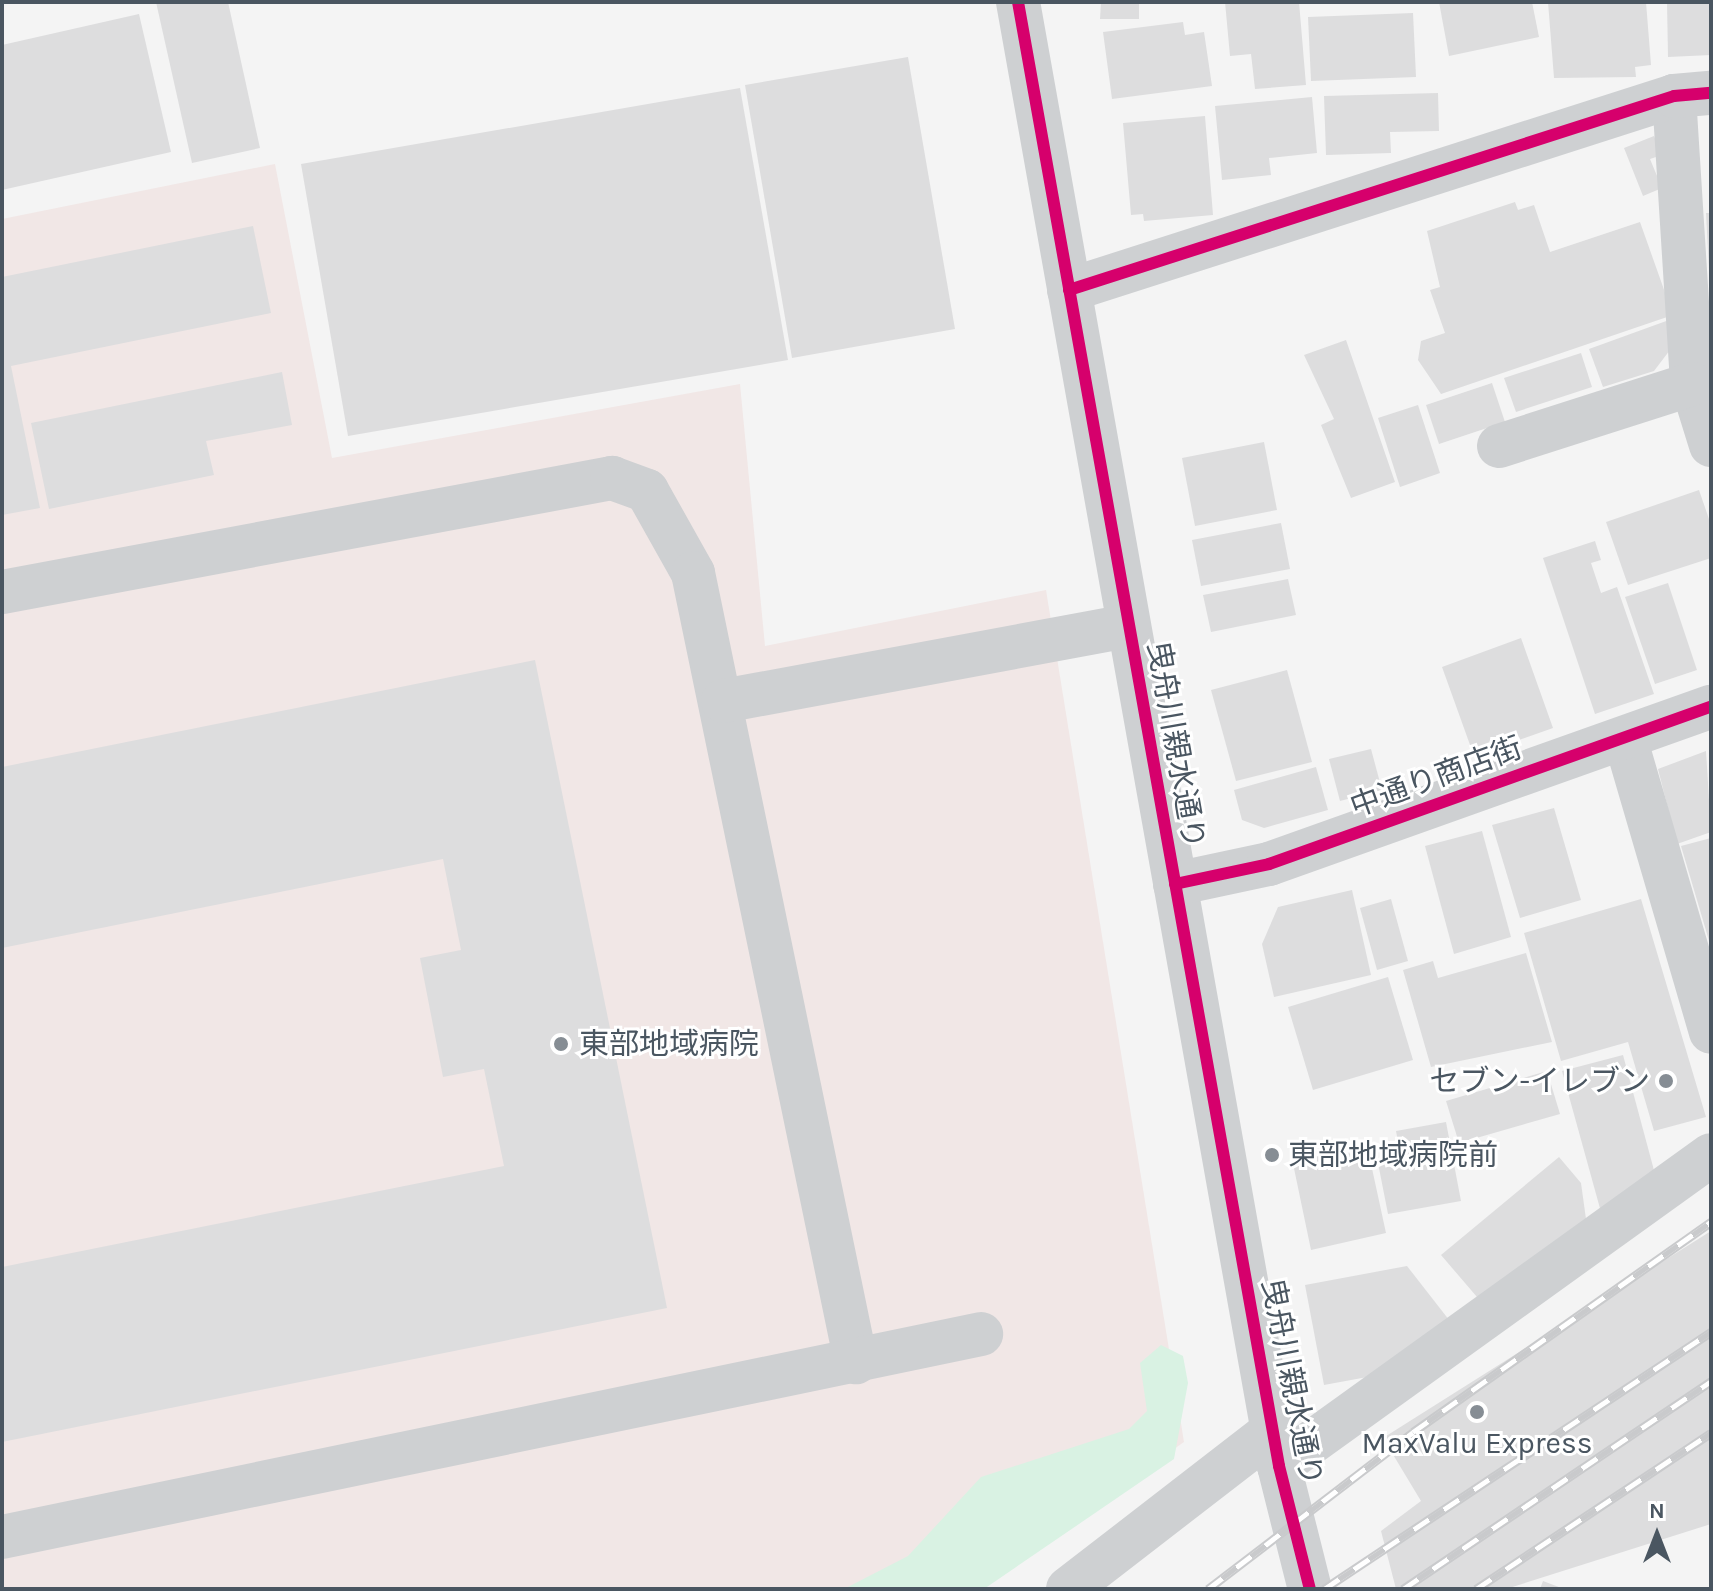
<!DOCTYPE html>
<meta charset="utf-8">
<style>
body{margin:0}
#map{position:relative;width:1713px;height:1591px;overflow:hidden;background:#f4f4f4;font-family:Karla,"Noto Sans JP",sans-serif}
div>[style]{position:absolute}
.medical>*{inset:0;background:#f1e7e6}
.green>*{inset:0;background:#d9f2e3}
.building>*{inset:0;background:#ddddde}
.minor>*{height:44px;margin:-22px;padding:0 22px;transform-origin:22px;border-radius:22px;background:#ced0d2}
.rail>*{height:9px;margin-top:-4.5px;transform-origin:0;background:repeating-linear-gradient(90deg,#fff 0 18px,#c9cacc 0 36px);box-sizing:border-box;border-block:2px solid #c9cacc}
.cycleway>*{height:12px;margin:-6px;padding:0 6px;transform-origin:6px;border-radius:6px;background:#d6006c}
.dots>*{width:22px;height:22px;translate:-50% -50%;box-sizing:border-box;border:4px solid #fff;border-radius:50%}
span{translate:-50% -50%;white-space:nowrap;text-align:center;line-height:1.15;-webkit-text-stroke:6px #fff;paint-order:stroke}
.street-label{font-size:30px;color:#4a5661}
.poi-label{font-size:30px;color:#4a5661}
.left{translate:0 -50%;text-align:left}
.right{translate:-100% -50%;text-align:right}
.frame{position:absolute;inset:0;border:4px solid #4a5661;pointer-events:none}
.north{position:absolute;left:1617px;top:1495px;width:80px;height:80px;-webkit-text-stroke:6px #fff;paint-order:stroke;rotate:0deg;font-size:22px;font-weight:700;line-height:32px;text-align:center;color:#4a5661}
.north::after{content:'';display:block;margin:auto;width:28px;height:36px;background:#4a5661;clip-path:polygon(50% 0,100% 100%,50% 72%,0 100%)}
</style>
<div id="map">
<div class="medical">
<div style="clip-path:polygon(275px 164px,332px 458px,740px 384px,765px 646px,1046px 590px,1184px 1442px,974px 1589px,2px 1589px,2px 219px)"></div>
</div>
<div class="green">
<div style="clip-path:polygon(1161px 1345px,1183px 1356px,1188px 1383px,1174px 1459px,984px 1589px,844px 1589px,908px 1556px,981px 1477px,1129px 1429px,1147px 1411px,1140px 1363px)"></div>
</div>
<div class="building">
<div style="clip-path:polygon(156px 2px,228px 2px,260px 148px,192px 163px)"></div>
<div style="clip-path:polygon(1101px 2px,1139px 2px,1139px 19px,1100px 19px)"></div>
<div style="clip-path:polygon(1225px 2px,1299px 2px,1306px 85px,1255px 89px,1251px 54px,1230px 56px)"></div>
<div style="clip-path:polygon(1439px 2px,1532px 2px,1539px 37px,1449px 56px)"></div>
<div style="clip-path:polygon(1548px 2px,1646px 2px,1651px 65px,1635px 67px,1636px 77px,1554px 78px)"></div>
<div style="clip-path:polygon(1667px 2px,1711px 2px,1711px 55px,1668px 57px)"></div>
<div style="clip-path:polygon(1413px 13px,1416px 77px,1311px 81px,1308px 17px)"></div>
<div style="clip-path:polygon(139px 14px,171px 152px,2px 190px,2px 45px)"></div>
<div style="clip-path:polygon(1183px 22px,1185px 35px,1204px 32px,1212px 86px,1112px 99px,1103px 32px)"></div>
<div style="clip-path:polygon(908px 57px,955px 329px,792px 358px,745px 85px)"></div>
<div style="clip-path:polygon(740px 88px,788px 360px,348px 436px,301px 164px)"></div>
<div style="clip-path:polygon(1438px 93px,1439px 131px,1390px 132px,1391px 153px,1326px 155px,1324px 96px)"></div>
<div style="clip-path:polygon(1312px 97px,1317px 153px,1269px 158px,1271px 175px,1222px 180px,1215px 106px)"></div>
<div style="clip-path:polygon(1205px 116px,1213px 215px,1144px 221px,1143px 214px,1131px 215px,1123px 123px)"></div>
<div style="clip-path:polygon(1654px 136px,1662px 155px,1650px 159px,1662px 188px,1643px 196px,1624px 148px)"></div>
<div style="clip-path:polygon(1515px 202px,1518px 210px,1534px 205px,1550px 252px,1640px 222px,1673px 315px,1441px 394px,1418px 360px,1421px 341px,1445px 333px,1430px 290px,1440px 287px,1427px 231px)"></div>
<div style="clip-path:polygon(1706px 213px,1711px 213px,1711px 270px,1709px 270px)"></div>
<div style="clip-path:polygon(253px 226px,271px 313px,11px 366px,40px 508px,2px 515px,2px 277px)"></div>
<div style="clip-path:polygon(1669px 320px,1673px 346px,1654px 371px,1603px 387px,1589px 349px)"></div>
<div style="clip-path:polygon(1346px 340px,1395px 482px,1351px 498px,1321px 425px,1334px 419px,1304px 355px)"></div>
<div style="clip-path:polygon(1581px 353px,1592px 387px,1516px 412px,1504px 378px)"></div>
<div style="clip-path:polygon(282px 372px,292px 425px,206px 441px,214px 475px,49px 509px,31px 423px)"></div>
<div style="clip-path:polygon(1492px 383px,1505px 422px,1439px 444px,1426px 405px)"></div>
<div style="clip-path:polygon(1418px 405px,1440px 473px,1400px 487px,1378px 418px)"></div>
<div style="clip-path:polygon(1264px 442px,1277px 510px,1195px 526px,1182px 458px)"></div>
<div style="clip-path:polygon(1699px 490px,1711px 525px,1711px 558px,1628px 585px,1606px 522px)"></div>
<div style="clip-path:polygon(1281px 523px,1290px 569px,1201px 586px,1192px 540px)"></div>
<div style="clip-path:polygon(1595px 541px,1601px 560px,1591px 563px,1601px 593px,1617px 587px,1654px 694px,1595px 714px,1543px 558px)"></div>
<div style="clip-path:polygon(1288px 579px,1296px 615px,1211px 632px,1203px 595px)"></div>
<div style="clip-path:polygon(1668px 583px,1697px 670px,1655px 684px,1625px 597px)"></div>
<div style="clip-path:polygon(1521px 638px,1553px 728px,1474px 756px,1442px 667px)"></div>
<div style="clip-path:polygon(535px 660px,667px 1308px,2px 1442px,2px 1267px,504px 1166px,484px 1069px,443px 1077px,420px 958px,461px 950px,443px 859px,2px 948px,2px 767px)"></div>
<div style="clip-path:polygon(1287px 670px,1312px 762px,1236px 781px,1211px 690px)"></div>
<div style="clip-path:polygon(1371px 749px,1382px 790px,1340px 801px,1329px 759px)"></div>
<div style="clip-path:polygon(1706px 751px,1711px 832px,1677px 844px,1658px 769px)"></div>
<div style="clip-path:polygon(1316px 767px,1328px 810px,1264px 828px,1242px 820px,1234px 790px)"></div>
<div style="clip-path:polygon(1554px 808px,1581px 900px,1520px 918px,1492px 825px)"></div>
<div style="clip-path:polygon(1482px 831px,1511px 937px,1454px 954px,1425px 846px)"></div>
<div style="clip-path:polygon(1711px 838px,1711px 943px,1710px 944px,1681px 846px)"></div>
<div style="clip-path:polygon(1352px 890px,1371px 975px,1274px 997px,1262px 944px,1278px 907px)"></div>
<div style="clip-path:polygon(1391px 899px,1408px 961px,1377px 970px,1360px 908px)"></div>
<div style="clip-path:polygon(1641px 899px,1706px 1117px,1654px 1131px,1628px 1042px,1561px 1061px,1524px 933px)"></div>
<div style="clip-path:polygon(1526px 953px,1552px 1042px,1431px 1067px,1403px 970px,1433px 961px,1438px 978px)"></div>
<div style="clip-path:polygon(1388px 977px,1413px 1060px,1313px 1090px,1288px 1007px)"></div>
<div style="clip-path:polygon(1623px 1055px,1655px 1174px,1601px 1212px,1562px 1071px)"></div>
<div style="clip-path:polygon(1547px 1071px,1560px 1114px,1459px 1143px,1446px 1101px)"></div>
<div style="clip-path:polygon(1446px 1122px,1461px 1201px,1388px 1214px,1378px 1163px,1401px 1158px,1396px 1131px)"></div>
<div style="clip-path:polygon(1333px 1145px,1336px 1156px,1368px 1150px,1386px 1233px,1311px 1250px,1291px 1154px)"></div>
<div style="clip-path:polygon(1559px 1157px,1581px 1183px,1586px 1219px,1483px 1304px,1441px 1255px)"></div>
<div style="clip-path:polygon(1711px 1231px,1711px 1524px,1506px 1589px,1396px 1589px,1381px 1531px,1421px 1501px,1383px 1438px)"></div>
<div style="clip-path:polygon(1407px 1266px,1453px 1325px,1389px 1373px,1324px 1385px,1305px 1285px)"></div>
<div style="clip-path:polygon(1543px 1581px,1564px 1589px,1540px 1589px)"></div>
</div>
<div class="minor">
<div style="left:1018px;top:2px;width:1487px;rotate:79.89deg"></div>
<div style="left:1279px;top:1466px;width:127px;rotate:75.9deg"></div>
<div style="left:1674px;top:96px;width:289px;rotate:86.4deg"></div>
<div style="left:1692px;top:384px;width:64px;rotate:72.7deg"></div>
<div style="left:1069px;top:290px;width:635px;rotate:-17.78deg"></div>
<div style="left:1674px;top:96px;width:37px;rotate:-5deg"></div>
<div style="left:1499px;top:446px;width:203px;rotate:-17.8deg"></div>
<div style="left:2px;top:592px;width:621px;rotate:-10.59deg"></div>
<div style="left:612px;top:478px;width:37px;rotate:20deg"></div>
<div style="left:647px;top:491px;width:94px;rotate:60.7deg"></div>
<div style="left:693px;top:573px;width:806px;rotate:78.33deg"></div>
<div style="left:723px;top:701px;width:412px;rotate:-10.5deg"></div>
<div style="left:1625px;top:738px;width:306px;rotate:73.7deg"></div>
<div style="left:1175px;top:884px;width:96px;rotate:-12deg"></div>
<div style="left:1269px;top:864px;width:469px;rotate:-19.6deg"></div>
<div style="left:1279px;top:1466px;width:532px;rotate:-35.75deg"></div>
<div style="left:2px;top:1537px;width:1000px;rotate:-11.71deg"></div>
<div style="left:1068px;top:1589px;width:260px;rotate:-37.7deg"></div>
</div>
<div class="rail">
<div style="left:1208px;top:1589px;width:258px;rotate:-37.4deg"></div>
<div style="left:1413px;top:1432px;width:365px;rotate:-35.2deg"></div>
<div style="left:1324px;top:1589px;width:465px;rotate:-33.6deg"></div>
<div style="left:1403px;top:1589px;width:372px;rotate:-34deg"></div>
<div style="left:1476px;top:1589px;width:282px;rotate:-33.6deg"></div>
</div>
<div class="cycleway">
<div style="left:1018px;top:2px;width:1487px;rotate:79.89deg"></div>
<div style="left:1279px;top:1466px;width:127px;rotate:75.9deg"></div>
<div style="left:1069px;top:290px;width:635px;rotate:-17.78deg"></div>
<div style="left:1674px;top:96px;width:37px;rotate:-5deg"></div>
<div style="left:1175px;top:884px;width:96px;rotate:-12deg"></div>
<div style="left:1269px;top:864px;width:469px;rotate:-19.6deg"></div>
</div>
<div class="dots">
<div style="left:561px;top:1044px;background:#868d94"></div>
<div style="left:1666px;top:1081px;background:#868d94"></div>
<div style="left:1272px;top:1155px;background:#868d94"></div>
<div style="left:1477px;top:1412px;background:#868d94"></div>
</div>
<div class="street-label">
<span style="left:1176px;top:745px;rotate:80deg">曳舟川親水通り</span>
<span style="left:1436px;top:777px;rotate:-20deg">中通り商店街</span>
<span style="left:1292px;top:1382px;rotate:79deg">曳舟川親水通り</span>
</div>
<div class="poi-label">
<span class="left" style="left:579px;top:1044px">東部地域病院</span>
<span class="right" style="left:1650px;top:1081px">セブン-イレブン</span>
<span class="left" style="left:1288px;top:1155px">東部地域病院前</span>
<span style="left:1477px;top:1443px">MaxValu Express</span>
</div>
<div class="frame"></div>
<div class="north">N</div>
</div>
